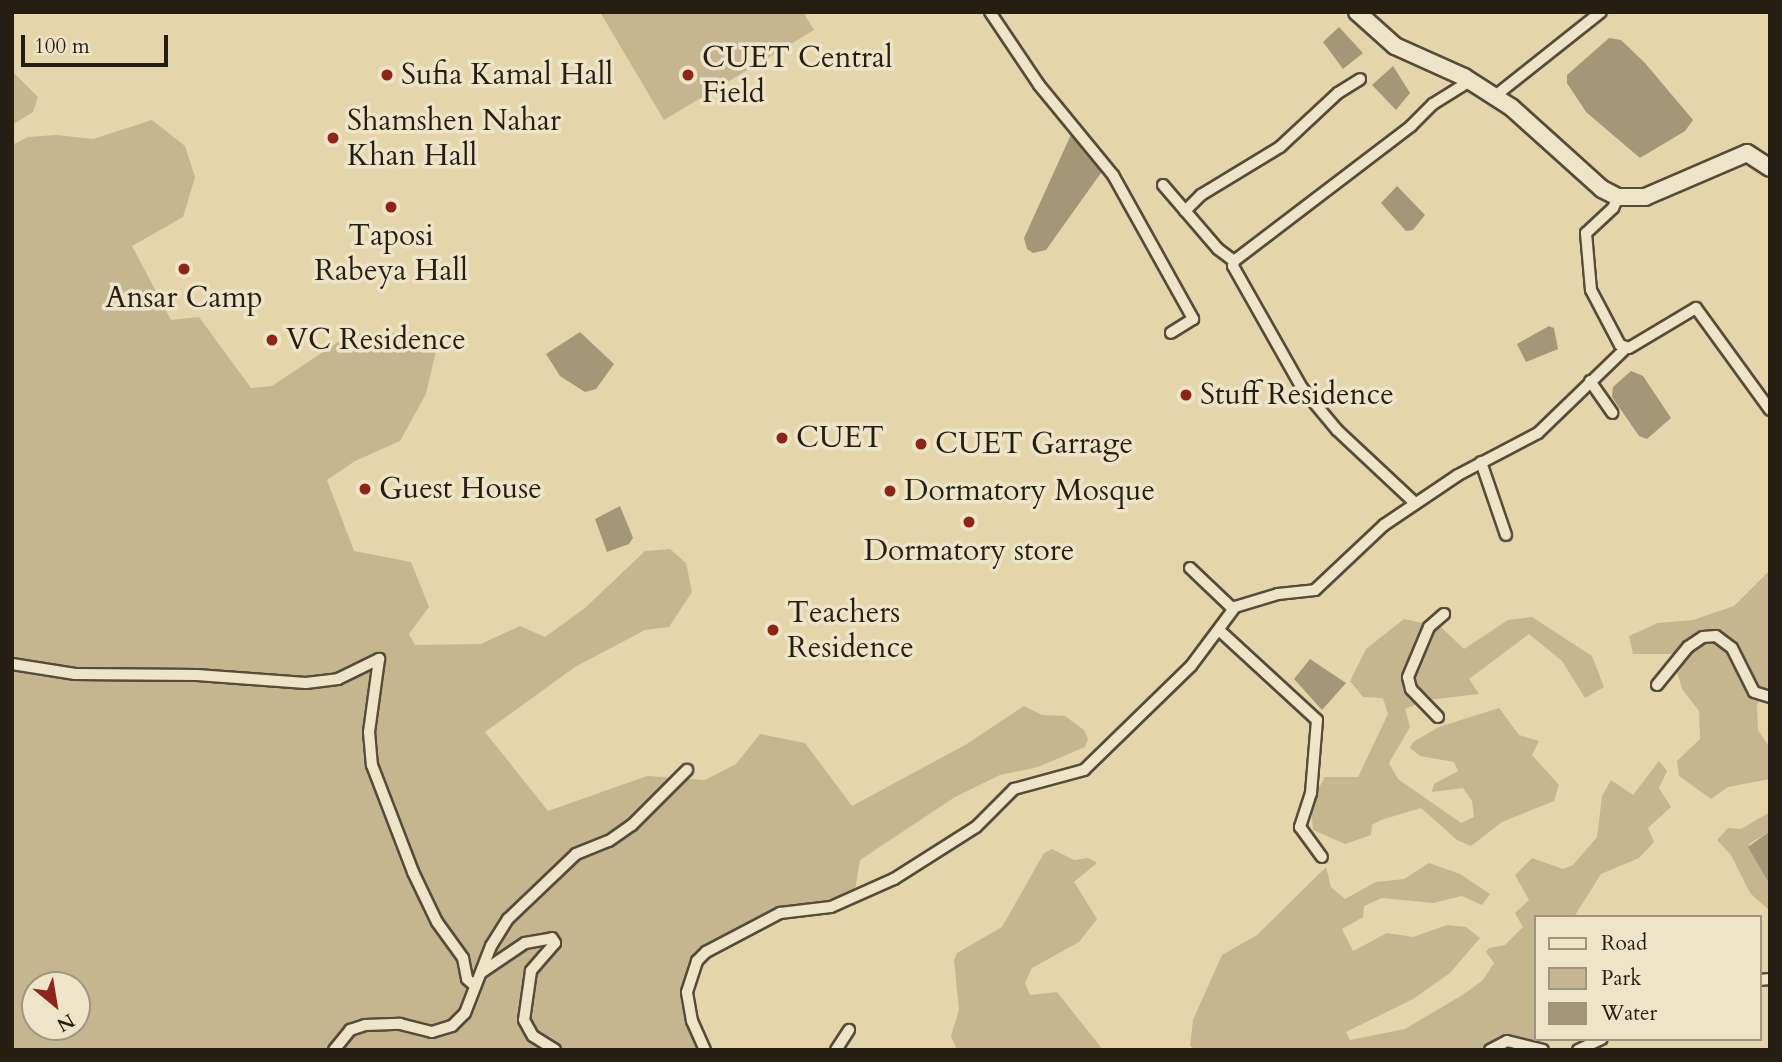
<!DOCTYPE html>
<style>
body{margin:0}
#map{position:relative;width:1782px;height:1062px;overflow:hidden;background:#e5d5aa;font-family:Cardo,serif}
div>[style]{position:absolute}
.green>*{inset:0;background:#c5b690}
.water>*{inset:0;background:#a49777}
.roads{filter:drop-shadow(2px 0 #564c39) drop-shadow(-2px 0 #564c39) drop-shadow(0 2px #564c39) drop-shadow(0 -2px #564c39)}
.minor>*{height:10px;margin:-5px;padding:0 5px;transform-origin:5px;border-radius:5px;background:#eee4c8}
.secondary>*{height:16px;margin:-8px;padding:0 8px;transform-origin:8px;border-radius:8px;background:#eee4c8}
.dots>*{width:19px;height:19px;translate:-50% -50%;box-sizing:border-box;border:4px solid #eee4c8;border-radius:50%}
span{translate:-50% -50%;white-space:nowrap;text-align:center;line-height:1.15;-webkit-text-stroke:7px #eee4c8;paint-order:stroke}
.poi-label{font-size:30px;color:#261e13}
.left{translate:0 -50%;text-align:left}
.frame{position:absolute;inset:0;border:14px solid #261e13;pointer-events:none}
.legend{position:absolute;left:1534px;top:915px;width:228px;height:126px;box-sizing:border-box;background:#eee4c8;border:2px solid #9e9580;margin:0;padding:9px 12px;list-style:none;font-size:21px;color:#261e13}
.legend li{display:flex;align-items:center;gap:14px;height:35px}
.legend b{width:35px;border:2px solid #9e9580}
.north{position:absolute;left:21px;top:971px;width:70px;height:70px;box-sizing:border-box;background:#eee4c8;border:2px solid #9e9580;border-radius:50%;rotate:150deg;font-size:19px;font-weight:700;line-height:28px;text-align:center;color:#261e13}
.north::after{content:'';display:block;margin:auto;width:24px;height:32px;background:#8f2418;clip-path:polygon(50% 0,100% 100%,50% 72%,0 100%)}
.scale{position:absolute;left:21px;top:35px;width:147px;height:32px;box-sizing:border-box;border:4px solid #261e13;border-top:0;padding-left:9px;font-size:21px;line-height:24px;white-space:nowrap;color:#261e13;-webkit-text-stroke:5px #eee4c8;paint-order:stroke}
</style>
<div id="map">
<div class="green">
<div style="clip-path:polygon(600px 12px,803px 12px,814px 30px,664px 120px)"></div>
<div style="clip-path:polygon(12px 71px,38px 97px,33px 112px,12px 125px)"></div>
<div style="clip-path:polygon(evenodd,152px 120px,185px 146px,195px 177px,183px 217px,132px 246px,171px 320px,199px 317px,251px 388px,272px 386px,350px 334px,429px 332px,438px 342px,426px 394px,400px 441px,355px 461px,327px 480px,354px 551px,411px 562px,429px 607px,409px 634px,415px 645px,481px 644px,520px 626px,545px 637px,585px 608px,645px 551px,670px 549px,686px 563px,692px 592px,669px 627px,645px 630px,575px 667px,485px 732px,548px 811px,647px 776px,705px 780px,736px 764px,760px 734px,805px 743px,852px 806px,965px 745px,1024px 706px,1042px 715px,1065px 716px,1084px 730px,1088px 739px,1085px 747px,1038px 767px,1000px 775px,955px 797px,860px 860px,855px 890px,832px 903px,776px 910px,695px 959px,688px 970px,681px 1004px,699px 1050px,12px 1050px,12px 145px,28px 137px,56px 135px,93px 139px,152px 120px,35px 985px,77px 985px,77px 1027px,35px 1027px,35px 985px)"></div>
<div style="clip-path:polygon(1770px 570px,1770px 683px,1757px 705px,1758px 730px,1770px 748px,1770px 779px,1728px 787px,1711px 799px,1679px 776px,1677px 761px,1700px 739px,1699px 711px,1682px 689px,1672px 654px,1633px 654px,1629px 636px,1658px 623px,1693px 620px,1734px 606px)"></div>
<div style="clip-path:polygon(1532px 617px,1592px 656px,1604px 687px,1585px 698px,1562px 661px,1529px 634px,1469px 679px,1479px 694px,1428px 700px,1405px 709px,1410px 727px,1389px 763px,1398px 779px,1461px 823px,1474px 817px,1472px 801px,1463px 788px,1432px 792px,1434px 784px,1458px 771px,1454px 762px,1420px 756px,1410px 748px,1413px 742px,1439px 727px,1499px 708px,1519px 735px,1539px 741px,1532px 755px,1559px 785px,1554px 801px,1502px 822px,1471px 846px,1457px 840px,1421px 808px,1381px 820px,1372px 825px,1371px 835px,1345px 844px,1313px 830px,1311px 802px,1325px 777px,1358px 777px,1388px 714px,1383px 698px,1363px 697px,1350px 681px,1366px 649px,1404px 619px,1441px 627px,1464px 649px,1508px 620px)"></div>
<div style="clip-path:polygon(1659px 761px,1667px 771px,1659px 788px,1671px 807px,1648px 828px,1654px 842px,1639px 858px,1601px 874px,1574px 917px,1535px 917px,1535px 1039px,1527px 1050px,1196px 1050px,1190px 1046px,1193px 1020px,1222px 955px,1257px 935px,1326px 867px,1331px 887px,1345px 899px,1376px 882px,1404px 879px,1429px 863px,1460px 874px,1490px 894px,1482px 905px,1462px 896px,1433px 903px,1382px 898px,1364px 906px,1363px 917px,1342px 929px,1353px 951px,1387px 933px,1413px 937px,1447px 925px,1466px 927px,1480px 938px,1450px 973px,1413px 999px,1346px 1032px,1350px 1040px,1405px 1029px,1464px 994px,1483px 980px,1494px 963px,1486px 952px,1489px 948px,1505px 945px,1523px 927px,1515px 913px,1529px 900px,1515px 875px,1532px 858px,1563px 869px,1573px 865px,1597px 837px,1602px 796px,1611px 780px,1633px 795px)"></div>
<div style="clip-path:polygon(1770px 812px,1770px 831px,1749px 844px,1770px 885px,1770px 911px,1750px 893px,1731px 855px,1717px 840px,1728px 828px,1741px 829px)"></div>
<div style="clip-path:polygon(1052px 849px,1074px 860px,1088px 858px,1097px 863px,1074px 882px,1097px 919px,1079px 942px,1032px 968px,1025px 983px,1030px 995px,1057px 992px,1103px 1050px,957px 1050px,951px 1036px,959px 1010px,954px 960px,957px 953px,1002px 927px,1044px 853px)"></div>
</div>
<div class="water">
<div style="clip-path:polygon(1339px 27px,1363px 53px,1343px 69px,1323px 42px)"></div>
<div style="clip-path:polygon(1609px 38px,1621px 40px,1645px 63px,1693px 120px,1685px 131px,1640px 158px,1586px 112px,1567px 83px,1567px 75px)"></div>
<div style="clip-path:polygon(1393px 66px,1410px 93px,1396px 110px,1372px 85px)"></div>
<div style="clip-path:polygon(1074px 128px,1103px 170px,1046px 250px,1033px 253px,1027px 249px,1024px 238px)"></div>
<div style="clip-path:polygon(1397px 186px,1425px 215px,1413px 230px,1406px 231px,1381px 203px)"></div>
<div style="clip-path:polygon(1549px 326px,1554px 328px,1558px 349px,1526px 362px,1517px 344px)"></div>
<div style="clip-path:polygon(580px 332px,614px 364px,596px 389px,585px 392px,560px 376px,546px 354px)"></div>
<div style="clip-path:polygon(1631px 371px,1643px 376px,1671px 418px,1647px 439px,1639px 436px,1612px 397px,1613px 387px)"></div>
<div style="clip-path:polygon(620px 506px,633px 538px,629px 544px,607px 552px,595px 519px)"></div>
<div style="clip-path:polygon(1310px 659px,1346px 683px,1322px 710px,1294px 679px)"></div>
<div style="clip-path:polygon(1770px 831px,1770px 885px,1748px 847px)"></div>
</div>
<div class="roads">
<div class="minor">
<div style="left:990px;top:12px;width:88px;rotate:56.1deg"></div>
<div style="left:1039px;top:85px;width:117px;rotate:50.6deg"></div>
<div style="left:1113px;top:175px;width:165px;rotate:60.9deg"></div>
<div style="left:1193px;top:319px;width:26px;rotate:148deg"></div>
<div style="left:1495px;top:96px;width:135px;rotate:-38.4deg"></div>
<div style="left:1163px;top:185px;width:84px;rotate:49.3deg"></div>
<div style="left:1218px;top:249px;width:20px;rotate:37deg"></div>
<div style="left:1618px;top:197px;width:12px;rotate:114deg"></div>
<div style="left:1613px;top:208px;width:37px;rotate:137deg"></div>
<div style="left:1586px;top:233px;width:57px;rotate:85deg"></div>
<div style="left:1591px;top:290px;width:62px;rotate:62.2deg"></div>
<div style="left:1620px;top:345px;width:9px;rotate:18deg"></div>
<div style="left:1629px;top:348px;width:78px;rotate:-30.8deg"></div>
<div style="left:1696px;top:308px;width:126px;rotate:54deg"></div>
<div style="left:1185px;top:211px;width:23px;rotate:-45deg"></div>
<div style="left:1201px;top:195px;width:92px;rotate:-31.3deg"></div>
<div style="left:1280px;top:147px;width:79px;rotate:-43deg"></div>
<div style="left:1338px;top:93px;width:26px;rotate:-32deg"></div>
<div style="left:1590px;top:381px;width:39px;rotate:55deg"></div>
<div style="left:1481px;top:462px;width:77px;rotate:71.1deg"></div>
<div style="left:1415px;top:503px;width:107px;rotate:-136.9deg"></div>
<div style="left:1337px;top:430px;width:55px;rotate:-129.8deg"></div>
<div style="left:1302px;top:388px;width:140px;rotate:-119.5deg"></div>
<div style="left:1233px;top:266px;width:5px;rotate:-79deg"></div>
<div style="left:1234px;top:261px;width:223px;rotate:-37.3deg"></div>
<div style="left:1411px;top:126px;width:31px;rotate:-45deg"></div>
<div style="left:1433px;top:104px;width:44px;rotate:-31.9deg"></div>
<div style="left:1190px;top:568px;width:59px;rotate:43.6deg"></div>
<div style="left:1219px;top:630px;width:133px;rotate:42.6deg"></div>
<div style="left:1317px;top:720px;width:73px;rotate:94.7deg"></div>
<div style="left:1311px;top:793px;width:36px;rotate:108deg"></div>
<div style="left:1300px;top:827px;width:37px;rotate:54deg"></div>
<div style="left:12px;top:664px;width:64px;rotate:9deg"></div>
<div style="left:75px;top:674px;width:122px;rotate:0.5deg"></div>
<div style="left:197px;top:675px;width:109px;rotate:4.2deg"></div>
<div style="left:306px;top:683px;width:32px;rotate:-7deg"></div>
<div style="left:338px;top:679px;width:46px;rotate:-26deg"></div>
<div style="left:379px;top:659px;width:74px;rotate:97.8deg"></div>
<div style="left:369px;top:732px;width:33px;rotate:85deg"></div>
<div style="left:372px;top:765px;width:115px;rotate:69deg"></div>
<div style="left:413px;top:872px;width:55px;rotate:64.4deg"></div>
<div style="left:437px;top:922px;width:44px;rotate:54.2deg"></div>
<div style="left:463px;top:958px;width:21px;rotate:79deg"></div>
<div style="left:467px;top:979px;width:11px;rotate:41deg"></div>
<div style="left:1657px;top:685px;width:49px;rotate:-50.8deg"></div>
<div style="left:1688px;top:647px;width:18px;rotate:-34deg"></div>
<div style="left:1703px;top:637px;width:13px;rotate:-4deg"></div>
<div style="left:1716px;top:636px;width:20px;rotate:37deg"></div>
<div style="left:1732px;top:648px;width:49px;rotate:63.4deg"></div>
<div style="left:1754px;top:692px;width:17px;rotate:17deg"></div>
<div style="left:1438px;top:717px;width:39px;rotate:-134deg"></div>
<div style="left:1411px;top:689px;width:12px;rotate:-104deg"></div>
<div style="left:1408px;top:677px;width:54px;rotate:-67.2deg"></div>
<div style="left:1429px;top:627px;width:20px;rotate:-41deg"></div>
<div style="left:482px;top:972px;width:52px;rotate:-34deg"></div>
<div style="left:525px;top:943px;width:27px;rotate:-10deg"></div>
<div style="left:552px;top:938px;width:6px;rotate:59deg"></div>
<div style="left:555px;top:943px;width:37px;rotate:131deg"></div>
<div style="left:531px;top:971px;width:49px;rotate:98.1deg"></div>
<div style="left:524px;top:1020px;width:18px;rotate:61deg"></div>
<div style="left:533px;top:1036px;width:26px;rotate:32deg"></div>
<div style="left:1759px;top:980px;width:11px;rotate:-5deg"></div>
<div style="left:334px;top:1050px;width:26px;rotate:-51deg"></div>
<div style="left:350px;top:1030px;width:16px;rotate:-18deg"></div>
<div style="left:365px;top:1025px;width:35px;rotate:-2deg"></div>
<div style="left:400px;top:1024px;width:33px;rotate:14deg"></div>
<div style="left:432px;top:1032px;width:21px;rotate:-17deg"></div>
<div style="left:452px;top:1026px;width:18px;rotate:-45deg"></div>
<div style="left:465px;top:1013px;width:72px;rotate:-68.8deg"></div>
<div style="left:491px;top:946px;width:32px;rotate:-58deg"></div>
<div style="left:508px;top:919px;width:94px;rotate:-43.7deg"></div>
<div style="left:576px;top:854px;width:35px;rotate:-22deg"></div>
<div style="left:609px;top:841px;width:28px;rotate:-35deg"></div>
<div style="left:632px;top:825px;width:78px;rotate:-45deg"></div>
<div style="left:705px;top:1050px;width:32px;rotate:-114deg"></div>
<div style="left:692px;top:1021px;width:29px;rotate:-100deg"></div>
<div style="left:687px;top:992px;width:33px;rotate:-72deg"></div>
<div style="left:697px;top:961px;width:13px;rotate:-45deg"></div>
<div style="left:706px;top:952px;width:84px;rotate:-27.8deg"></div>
<div style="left:780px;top:913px;width:51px;rotate:-6.7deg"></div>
<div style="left:831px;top:907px;width:69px;rotate:-24deg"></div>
<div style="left:894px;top:879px;width:97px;rotate:-32.4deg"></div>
<div style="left:976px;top:827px;width:54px;rotate:-45deg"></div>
<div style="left:1014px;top:789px;width:73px;rotate:-15.2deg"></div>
<div style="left:1084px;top:770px;width:149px;rotate:-44.2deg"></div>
<div style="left:1191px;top:666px;width:74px;rotate:-53.3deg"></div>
<div style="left:1235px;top:607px;width:45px;rotate:-16.8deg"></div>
<div style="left:1278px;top:594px;width:37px;rotate:-6deg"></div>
<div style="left:1315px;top:590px;width:95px;rotate:-43.3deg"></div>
<div style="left:1384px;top:525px;width:89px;rotate:-34deg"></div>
<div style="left:1458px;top:475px;width:90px;rotate:-27.7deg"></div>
<div style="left:1538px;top:433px;width:121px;rotate:-44deg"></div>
<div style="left:836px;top:1050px;width:24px;rotate:-57deg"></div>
<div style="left:1490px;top:1050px;width:19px;rotate:-28deg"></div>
<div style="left:1507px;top:1041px;width:37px;rotate:14deg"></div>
<div style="left:1578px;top:1050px;width:26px;rotate:-25deg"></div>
</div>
<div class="secondary">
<div style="left:1357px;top:12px;width:51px;rotate:41.8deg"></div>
<div style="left:1395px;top:46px;width:76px;rotate:24.2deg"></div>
<div style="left:1464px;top:77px;width:56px;rotate:32.6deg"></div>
<div style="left:1511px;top:107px;width:122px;rotate:42deg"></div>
<div style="left:1602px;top:189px;width:18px;rotate:27deg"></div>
<div style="left:1618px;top:197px;width:27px"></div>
<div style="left:1645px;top:197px;width:111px;rotate:-23.3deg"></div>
<div style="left:1747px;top:153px;width:27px;rotate:33deg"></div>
</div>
</div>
<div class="dots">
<div style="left:387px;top:75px;background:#8f2418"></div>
<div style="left:688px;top:75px;background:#8f2418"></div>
<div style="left:333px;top:138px;background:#8f2418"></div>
<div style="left:391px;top:207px;background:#8f2418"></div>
<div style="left:184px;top:269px;background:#8f2418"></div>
<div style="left:272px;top:340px;background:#8f2418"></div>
<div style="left:1186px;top:395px;background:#8f2418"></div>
<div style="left:782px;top:438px;background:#8f2418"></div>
<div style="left:921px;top:444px;background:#8f2418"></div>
<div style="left:365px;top:489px;background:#8f2418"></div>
<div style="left:890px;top:491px;background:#8f2418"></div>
<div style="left:969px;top:522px;background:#8f2418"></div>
<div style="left:773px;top:630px;background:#8f2418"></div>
</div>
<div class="poi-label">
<span class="left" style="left:702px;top:75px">CUET Central<br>Field</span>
<span class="left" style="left:401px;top:75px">Sufia Kamal Hall</span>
<span class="left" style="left:347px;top:138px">Shamshen Nahar<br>Khan Hall</span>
<span style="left:391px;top:253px">Taposi<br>Rabeya Hall</span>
<span style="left:184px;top:298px">Ansar Camp</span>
<span class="left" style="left:286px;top:340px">VC Residence</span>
<span class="left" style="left:1200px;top:395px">Stuff Residence</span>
<span class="left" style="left:796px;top:438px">CUET</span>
<span class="left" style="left:935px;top:444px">CUET Garrage</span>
<span class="left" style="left:379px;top:489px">Guest House</span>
<span class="left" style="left:904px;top:491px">Dormatory Mosque</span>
<span style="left:969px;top:551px">Dormatory store</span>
<span class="left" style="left:787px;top:630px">Teachers<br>Residence</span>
</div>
<div class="frame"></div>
<ul class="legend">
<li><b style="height:9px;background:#eee4c8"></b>Road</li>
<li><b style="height:19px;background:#c5b690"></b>Park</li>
<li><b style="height:19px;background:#a49777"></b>Water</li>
</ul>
<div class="north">N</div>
<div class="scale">100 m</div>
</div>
